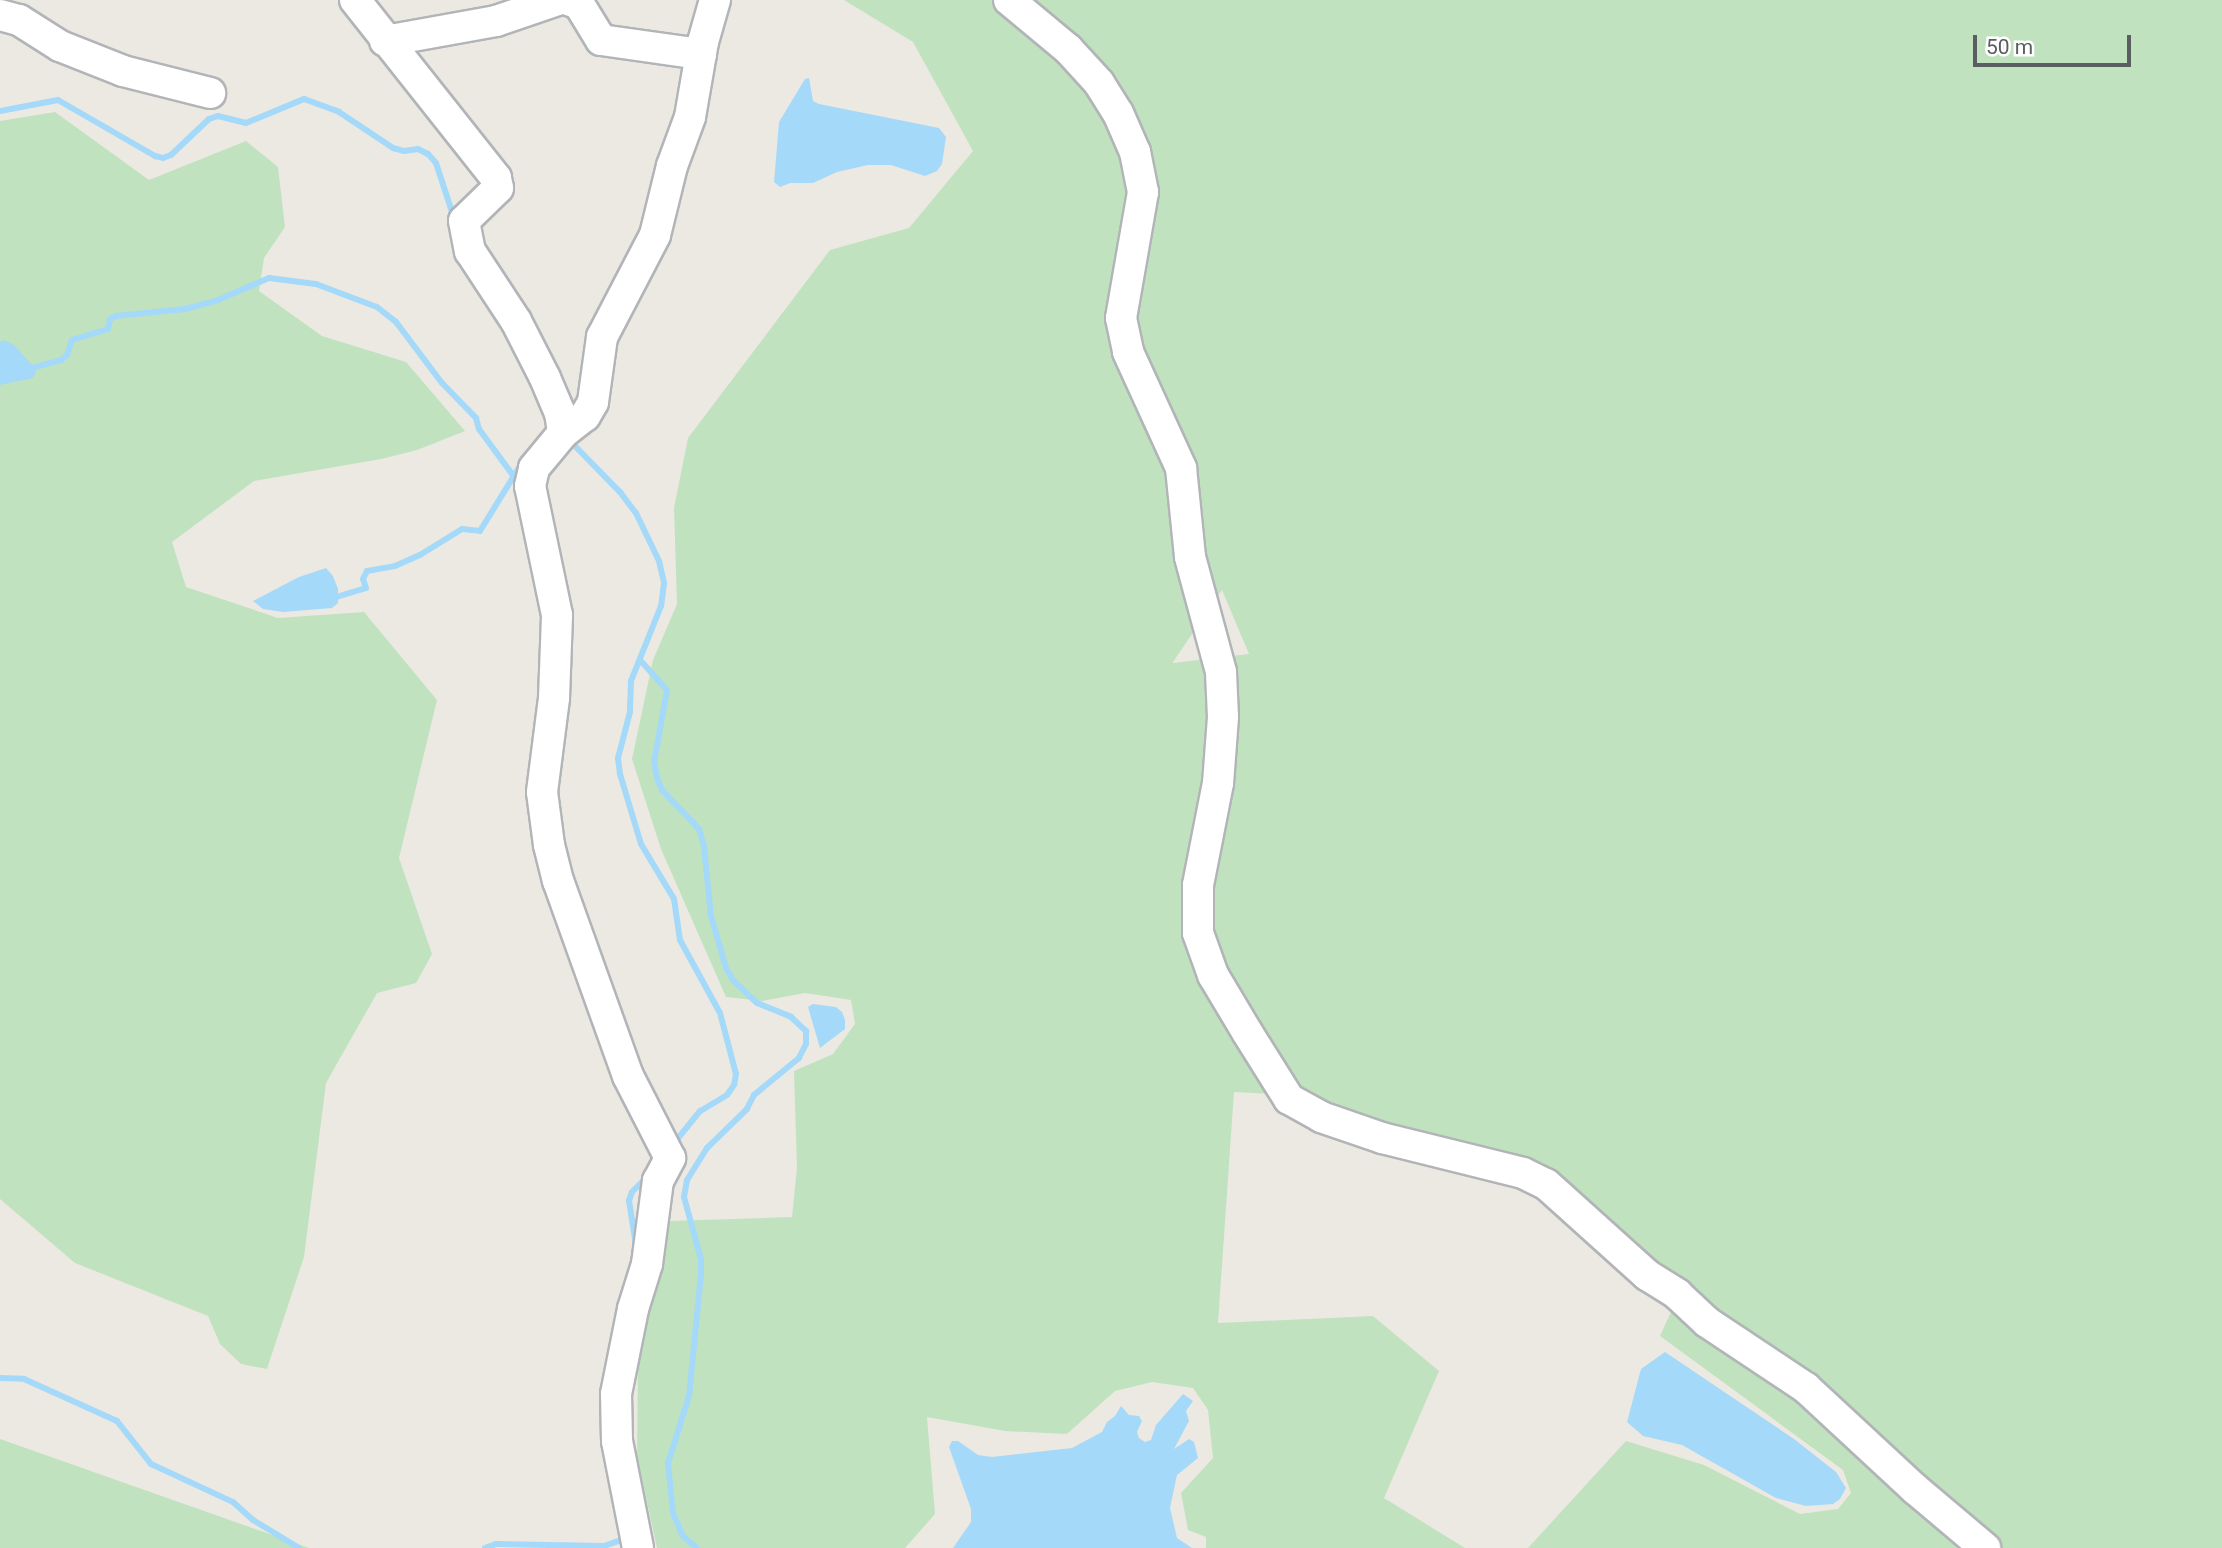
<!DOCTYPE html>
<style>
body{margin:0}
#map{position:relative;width:2222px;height:1548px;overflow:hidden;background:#ece9e2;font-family:Roboto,sans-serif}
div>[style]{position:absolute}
.green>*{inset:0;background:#c1e2bf}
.water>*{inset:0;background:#a5d9f9}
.stream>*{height:6px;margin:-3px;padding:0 3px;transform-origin:3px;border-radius:3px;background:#a5d9f9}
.roads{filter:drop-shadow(2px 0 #b2b5b8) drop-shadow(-2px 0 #b2b5b8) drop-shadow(0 2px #b2b5b8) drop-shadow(0 -2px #b2b5b8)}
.minor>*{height:30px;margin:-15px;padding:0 15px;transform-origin:15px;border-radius:15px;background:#fff}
span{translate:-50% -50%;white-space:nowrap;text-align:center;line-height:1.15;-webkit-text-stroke:5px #fff;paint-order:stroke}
.scale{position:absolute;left:1973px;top:35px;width:158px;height:32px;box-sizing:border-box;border:4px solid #5a5e61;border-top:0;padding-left:9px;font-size:21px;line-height:24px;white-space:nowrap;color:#5a5e61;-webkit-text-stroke:5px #fff;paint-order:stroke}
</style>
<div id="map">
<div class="green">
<div style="clip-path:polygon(evenodd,844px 0,2222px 0,2222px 1548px,1528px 1548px,1626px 1441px,1704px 1465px,1800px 1514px,1838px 1509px,1851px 1493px,1843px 1470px,1660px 1336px,1681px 1290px,1552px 1182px,1294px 1095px,1234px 1092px,1218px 1323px,1373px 1316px,1439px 1371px,1384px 1498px,1465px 1548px,1206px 1548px,1206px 1537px,1188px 1530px,1181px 1493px,1213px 1458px,1208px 1410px,1193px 1388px,1152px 1382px,1115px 1391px,1067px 1434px,1005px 1431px,927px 1417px,935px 1514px,905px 1548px,657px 1548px,637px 1456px,638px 1358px,670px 1221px,792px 1217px,797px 1168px,794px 1071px,833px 1054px,855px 1024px,851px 1000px,805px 993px,762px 1001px,726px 997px,661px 849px,632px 759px,653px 660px,677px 604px,674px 508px,688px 438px,830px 250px,909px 228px,973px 151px,913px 42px,844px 0,1222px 590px,1249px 654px,1173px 663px,1173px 662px,1222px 590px)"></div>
<div style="clip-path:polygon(55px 112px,149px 180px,246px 141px,278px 167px,285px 227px,264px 258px,259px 291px,322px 336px,406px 362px,465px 431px,417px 450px,381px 459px,254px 481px,172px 542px,186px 587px,278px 618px,364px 612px,437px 700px,399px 858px,432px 954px,416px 983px,377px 993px,326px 1083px,304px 1257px,267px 1369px,241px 1364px,220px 1344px,208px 1316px,75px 1263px,0 1199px,0 121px)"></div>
<div style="clip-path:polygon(0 1439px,309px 1548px,0 1548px)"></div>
</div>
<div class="water">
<div style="clip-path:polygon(809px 78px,813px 101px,819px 104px,939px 128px,946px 137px,942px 164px,937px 171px,925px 176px,891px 165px,868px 165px,837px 172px,813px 183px,790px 183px,780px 187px,774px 182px,779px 122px,805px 79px)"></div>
<div style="clip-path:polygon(4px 340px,14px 345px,34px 367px,36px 373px,33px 378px,0 385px,0 342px)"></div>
<div style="clip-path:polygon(326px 568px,333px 576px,338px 589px,338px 603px,332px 608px,283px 612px,263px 609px,253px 601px,299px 577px)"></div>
<div style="clip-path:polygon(813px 1004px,836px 1007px,842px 1012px,845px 1020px,845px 1029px,820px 1048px,808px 1007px)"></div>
<div style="clip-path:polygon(1665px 1352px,1794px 1439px,1836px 1472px,1846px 1488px,1840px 1499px,1833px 1504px,1806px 1506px,1776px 1498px,1682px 1445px,1643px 1436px,1627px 1422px,1641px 1369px)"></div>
<div style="clip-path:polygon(1183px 1394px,1193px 1401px,1186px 1411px,1189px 1421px,1174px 1449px,1189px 1439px,1194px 1442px,1198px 1458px,1177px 1475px,1170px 1508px,1177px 1538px,1192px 1548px,953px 1548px,971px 1522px,971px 1509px,949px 1447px,952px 1441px,958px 1441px,978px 1455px,992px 1457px,1072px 1448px,1102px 1432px,1107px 1422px,1115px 1416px,1121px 1406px,1129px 1415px,1139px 1416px,1142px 1421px,1137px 1432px,1139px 1438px,1145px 1442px,1151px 1440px,1156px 1425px)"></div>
</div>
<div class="stream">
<div style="left:0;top:111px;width:59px;rotate:-10.7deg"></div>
<div style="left:58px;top:100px;width:112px;rotate:30deg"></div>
<div style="left:155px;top:156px;width:8px;rotate:14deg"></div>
<div style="left:163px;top:158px;width:9px;rotate:-21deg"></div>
<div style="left:171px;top:155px;width:52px;rotate:-43.5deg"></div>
<div style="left:209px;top:119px;width:9px;rotate:-18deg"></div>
<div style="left:218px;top:116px;width:29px;rotate:14deg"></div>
<div style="left:246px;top:123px;width:63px;rotate:-22.5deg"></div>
<div style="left:304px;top:99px;width:37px;rotate:20deg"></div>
<div style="left:339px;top:112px;width:65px;rotate:33.7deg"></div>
<div style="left:393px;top:148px;width:11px;rotate:15deg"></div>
<div style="left:404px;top:151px;width:14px;rotate:-8deg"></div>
<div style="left:418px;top:149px;width:11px;rotate:27deg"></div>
<div style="left:428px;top:154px;width:12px;rotate:48deg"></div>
<div style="left:436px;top:163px;width:58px;rotate:71.9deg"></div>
<div style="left:28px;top:369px;width:34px;rotate:-15deg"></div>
<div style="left:61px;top:360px;width:8px;rotate:-40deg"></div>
<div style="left:67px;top:355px;width:16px;rotate:-72deg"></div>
<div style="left:72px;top:340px;width:38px;rotate:-17deg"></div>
<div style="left:108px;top:329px;width:10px;rotate:-79deg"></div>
<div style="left:110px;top:319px;width:7px;rotate:-27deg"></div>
<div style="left:116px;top:316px;width:69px;rotate:-5.8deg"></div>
<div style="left:185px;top:309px;width:34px;rotate:-15deg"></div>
<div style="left:218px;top:300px;width:56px;rotate:-23.3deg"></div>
<div style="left:269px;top:278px;width:47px;rotate:7.3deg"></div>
<div style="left:316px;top:284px;width:65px;rotate:20.7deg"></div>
<div style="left:377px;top:307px;width:24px;rotate:38deg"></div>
<div style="left:396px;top:322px;width:76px;rotate:53deg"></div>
<div style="left:442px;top:383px;width:49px;rotate:45.8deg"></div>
<div style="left:476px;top:418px;width:11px;rotate:75deg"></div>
<div style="left:479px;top:429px;width:56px;rotate:53.7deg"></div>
<div style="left:572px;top:443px;width:69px;rotate:45.6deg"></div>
<div style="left:620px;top:492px;width:26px;rotate:53deg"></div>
<div style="left:636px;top:513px;width:53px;rotate:64.4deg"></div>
<div style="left:659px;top:561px;width:23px;rotate:77deg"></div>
<div style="left:664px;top:583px;width:23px;rotate:97deg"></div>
<div style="left:661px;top:606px;width:81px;rotate:111.8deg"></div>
<div style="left:631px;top:681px;width:31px;rotate:92deg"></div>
<div style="left:630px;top:712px;width:48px;rotate:104.6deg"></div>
<div style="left:618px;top:758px;width:16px;rotate:83deg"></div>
<div style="left:620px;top:774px;width:73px;rotate:73.3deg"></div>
<div style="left:641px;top:844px;width:64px;rotate:59deg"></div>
<div style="left:674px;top:899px;width:41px;rotate:81.7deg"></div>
<div style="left:680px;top:940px;width:83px;rotate:61.3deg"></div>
<div style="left:720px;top:1013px;width:63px;rotate:75.3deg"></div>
<div style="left:736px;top:1074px;width:11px;rotate:100deg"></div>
<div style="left:734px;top:1085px;width:12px;rotate:125deg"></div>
<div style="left:727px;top:1095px;width:31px;rotate:149deg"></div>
<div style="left:700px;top:1111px;width:38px;rotate:129deg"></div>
<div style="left:333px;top:598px;width:34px;rotate:-17deg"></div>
<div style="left:366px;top:588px;width:9px;rotate:-108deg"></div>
<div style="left:363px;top:579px;width:9px;rotate:-63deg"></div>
<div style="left:367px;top:571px;width:28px;rotate:-10deg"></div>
<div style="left:395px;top:566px;width:27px;rotate:-24deg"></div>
<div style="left:420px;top:555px;width:49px;rotate:-31.8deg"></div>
<div style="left:462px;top:529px;width:18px;rotate:6deg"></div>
<div style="left:480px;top:531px;width:82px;rotate:-58.4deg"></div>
<div style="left:640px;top:660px;width:40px;rotate:48deg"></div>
<div style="left:667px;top:690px;width:73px;rotate:100.2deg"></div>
<div style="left:654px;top:762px;width:16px;rotate:79deg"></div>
<div style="left:657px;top:778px;width:13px;rotate:67deg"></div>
<div style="left:662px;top:790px;width:54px;rotate:46.5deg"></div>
<div style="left:699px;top:829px;width:19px;rotate:74deg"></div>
<div style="left:704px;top:847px;width:69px;rotate:84.2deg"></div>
<div style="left:711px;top:916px;width:54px;rotate:73.9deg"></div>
<div style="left:726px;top:968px;width:14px;rotate:60deg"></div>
<div style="left:733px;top:980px;width:33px;rotate:44deg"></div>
<div style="left:757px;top:1003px;width:37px;rotate:22deg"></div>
<div style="left:791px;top:1017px;width:21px;rotate:43deg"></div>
<div style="left:806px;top:1031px;width:13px;rotate:90deg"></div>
<div style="left:806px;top:1044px;width:16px;rotate:117deg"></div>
<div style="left:799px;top:1058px;width:58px;rotate:140.6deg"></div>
<div style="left:754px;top:1095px;width:16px;rotate:117deg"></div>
<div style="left:747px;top:1109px;width:56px;rotate:135.7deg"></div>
<div style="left:707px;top:1148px;width:38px;rotate:122deg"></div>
<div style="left:687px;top:1180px;width:17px;rotate:100deg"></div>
<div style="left:684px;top:1197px;width:64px;rotate:74.7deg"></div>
<div style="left:701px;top:1259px;width:15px;rotate:90deg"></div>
<div style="left:701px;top:1274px;width:123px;rotate:95.6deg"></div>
<div style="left:689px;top:1396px;width:70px;rotate:107.4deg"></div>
<div style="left:668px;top:1463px;width:50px;rotate:84.3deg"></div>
<div style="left:673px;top:1513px;width:25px;rotate:67deg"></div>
<div style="left:683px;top:1536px;width:18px;rotate:41deg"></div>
<div style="left:636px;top:1245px;width:45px;rotate:-99deg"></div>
<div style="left:629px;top:1201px;width:9px;rotate:-72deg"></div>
<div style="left:632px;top:1192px;width:23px;rotate:-45deg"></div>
<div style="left:619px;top:1308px;width:31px;rotate:-73deg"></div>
<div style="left:0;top:1378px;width:24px;rotate:2deg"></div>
<div style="left:24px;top:1379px;width:102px;rotate:24.3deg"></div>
<div style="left:117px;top:1421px;width:55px;rotate:51.7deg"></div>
<div style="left:151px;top:1464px;width:90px;rotate:24.9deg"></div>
<div style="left:233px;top:1502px;width:27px;rotate:42deg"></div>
<div style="left:253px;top:1520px;width:54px;rotate:31.3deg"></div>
<div style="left:603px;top:1401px;width:38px;rotate:90deg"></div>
<div style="left:485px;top:1548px;width:12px;rotate:-20deg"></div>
<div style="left:496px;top:1544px;width:108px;rotate:1.1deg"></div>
<div style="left:604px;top:1546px;width:21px;rotate:-19deg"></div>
</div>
<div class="roads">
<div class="minor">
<div style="left:355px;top:0;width:227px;rotate:51.6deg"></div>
<div style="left:496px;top:178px;width:10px;rotate:79deg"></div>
<div style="left:498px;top:188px;width:47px;rotate:135.9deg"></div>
<div style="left:464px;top:221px;width:31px;rotate:79deg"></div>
<div style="left:470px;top:251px;width:84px;rotate:56.7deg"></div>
<div style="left:516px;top:321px;width:64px;rotate:63deg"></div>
<div style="left:545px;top:378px;width:38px;rotate:67deg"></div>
<div style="left:560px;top:413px;width:20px;rotate:81deg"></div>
<div style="left:568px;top:0;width:12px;rotate:20deg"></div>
<div style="left:579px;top:4px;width:42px;rotate:58.6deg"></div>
<div style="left:601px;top:40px;width:101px;rotate:8deg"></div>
<div style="left:1009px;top:0;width:77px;rotate:39.7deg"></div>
<div style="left:1068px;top:49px;width:46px;rotate:47.6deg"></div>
<div style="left:1099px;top:83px;width:36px;rotate:58deg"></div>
<div style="left:1118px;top:113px;width:43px;rotate:66.4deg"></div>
<div style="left:1135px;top:152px;width:41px;rotate:78.7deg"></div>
<div style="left:1143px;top:192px;width:128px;rotate:99.9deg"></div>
<div style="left:1121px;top:318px;width:35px;rotate:78deg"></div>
<div style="left:1128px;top:352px;width:128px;rotate:65.4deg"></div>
<div style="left:1181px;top:468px;width:89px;rotate:84.2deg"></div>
<div style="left:1190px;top:557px;width:119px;rotate:74.9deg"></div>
<div style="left:1221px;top:672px;width:45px;rotate:87.5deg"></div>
<div style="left:1223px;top:717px;width:66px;rotate:94.3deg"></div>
<div style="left:1218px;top:783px;width:104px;rotate:101.1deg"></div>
<div style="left:1198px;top:885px;width:48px;rotate:90deg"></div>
<div style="left:1198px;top:933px;width:45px;rotate:70.3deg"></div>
<div style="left:1213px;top:975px;width:66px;rotate:59.2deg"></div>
<div style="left:1247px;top:1032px;width:79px;rotate:57.9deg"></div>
<div style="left:1289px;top:1099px;width:37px;rotate:29deg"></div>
<div style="left:1321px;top:1117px;width:65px;rotate:19deg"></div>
<div style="left:1382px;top:1138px;width:145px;rotate:13.9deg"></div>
<div style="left:1523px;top:1173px;width:25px;rotate:26deg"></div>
<div style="left:1546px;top:1184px;width:136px;rotate:42deg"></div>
<div style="left:1647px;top:1275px;width:36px;rotate:32deg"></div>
<div style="left:1677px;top:1294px;width:41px;rotate:43deg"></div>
<div style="left:1707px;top:1322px;width:119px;rotate:33.7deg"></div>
<div style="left:1806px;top:1388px;width:149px;rotate:42.8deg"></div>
<div style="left:1915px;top:1489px;width:92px;rotate:40.1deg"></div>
<div style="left:0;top:15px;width:20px;rotate:15deg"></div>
<div style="left:19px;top:20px;width:49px;rotate:32.4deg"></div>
<div style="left:60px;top:46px;width:68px;rotate:21.6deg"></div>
<div style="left:123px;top:71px;width:90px;rotate:14.2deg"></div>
<div style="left:385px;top:41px;width:113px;rotate:-10.2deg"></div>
<div style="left:496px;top:21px;width:65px;rotate:-18.7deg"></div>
<div style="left:638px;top:1548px;width:109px;rotate:-101.1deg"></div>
<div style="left:617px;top:1441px;width:47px;rotate:-91.2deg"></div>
<div style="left:616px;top:1394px;width:87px;rotate:-78.7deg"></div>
<div style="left:633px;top:1309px;width:47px;rotate:-72.7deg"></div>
<div style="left:647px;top:1264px;width:84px;rotate:-82.5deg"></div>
<div style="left:658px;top:1181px;width:26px;rotate:-62deg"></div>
<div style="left:670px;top:1158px;width:92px;rotate:-117.1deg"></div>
<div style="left:628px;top:1076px;width:207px;rotate:-109.7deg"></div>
<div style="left:558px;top:881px;width:37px;rotate:-104deg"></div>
<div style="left:549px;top:845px;width:53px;rotate:-97.5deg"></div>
<div style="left:542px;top:792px;width:95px;rotate:-82.7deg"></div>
<div style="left:554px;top:698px;width:83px;rotate:-87.9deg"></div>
<div style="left:557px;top:615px;width:132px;rotate:-101.8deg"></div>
<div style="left:530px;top:486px;width:18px;rotate:-77deg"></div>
<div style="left:534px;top:468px;width:45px;rotate:-50.4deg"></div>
<div style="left:563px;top:433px;width:28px;rotate:-38deg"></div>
<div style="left:585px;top:416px;width:16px;rotate:-60deg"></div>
<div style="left:593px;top:402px;width:66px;rotate:-82.1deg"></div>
<div style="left:602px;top:337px;width:115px;rotate:-62.5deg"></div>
<div style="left:655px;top:235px;width:71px;rotate:-76.2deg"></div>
<div style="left:672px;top:166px;width:52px;rotate:-69.8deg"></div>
<div style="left:690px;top:117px;width:76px;rotate:-80.2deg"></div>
<div style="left:703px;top:42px;width:44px;rotate:-74.1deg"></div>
</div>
</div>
<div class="scale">50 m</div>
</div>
